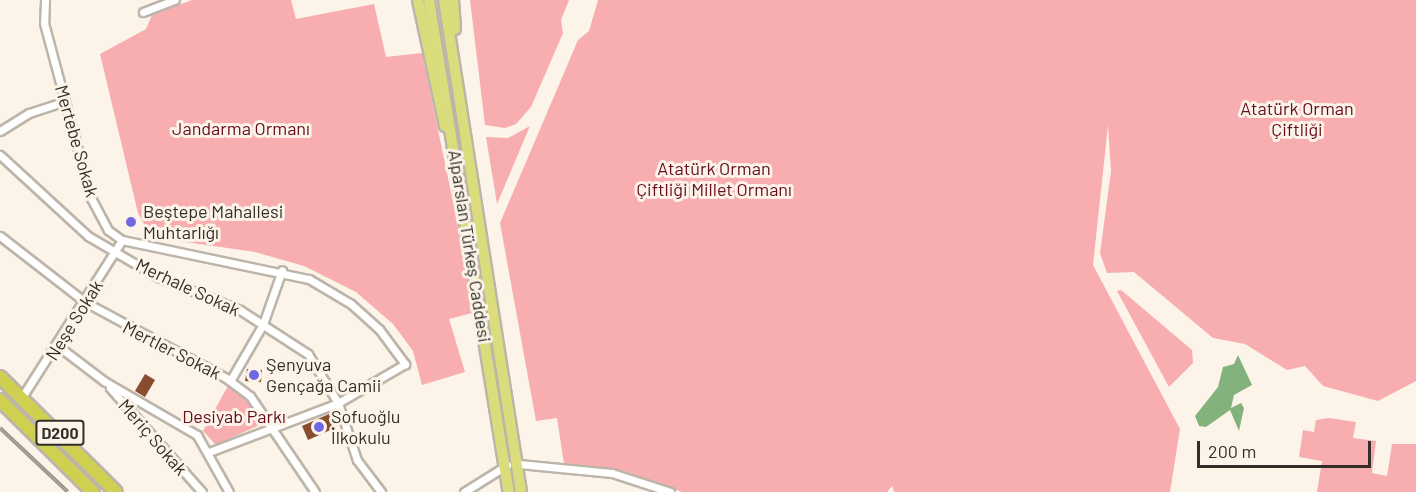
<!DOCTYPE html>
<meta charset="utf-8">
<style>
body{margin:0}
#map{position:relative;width:1416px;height:492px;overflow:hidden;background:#fcf4e8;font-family:Barlow,sans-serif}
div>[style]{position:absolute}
.green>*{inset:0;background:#f8adb0}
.water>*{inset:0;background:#83b27d}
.building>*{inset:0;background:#874d2e}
.roads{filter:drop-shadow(2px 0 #bdb5a9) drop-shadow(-2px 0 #bdb5a9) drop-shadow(0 2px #bdb5a9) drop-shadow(0 -2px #bdb5a9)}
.minor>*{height:7px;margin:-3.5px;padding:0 3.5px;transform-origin:3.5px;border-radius:3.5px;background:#fff}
.primary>*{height:10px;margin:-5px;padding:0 5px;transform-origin:5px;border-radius:5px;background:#dbdc7c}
.trunk>*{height:12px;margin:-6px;padding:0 6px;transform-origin:6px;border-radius:6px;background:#cfd050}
.rail>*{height:4px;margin-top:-2px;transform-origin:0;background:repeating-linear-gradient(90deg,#fcf4e8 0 4.5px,#9c968d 0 9px);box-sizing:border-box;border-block:2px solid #9c968d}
.dots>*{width:16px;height:16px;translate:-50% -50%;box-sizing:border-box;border:3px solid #fcf4e8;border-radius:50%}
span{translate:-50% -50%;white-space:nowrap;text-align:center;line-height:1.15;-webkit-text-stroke:6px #fcf4e8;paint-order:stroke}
.shield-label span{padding:2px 4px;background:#fcf4e8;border:2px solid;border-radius:4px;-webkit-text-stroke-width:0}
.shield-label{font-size:16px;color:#322f2a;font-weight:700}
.park-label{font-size:18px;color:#660d1f}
.street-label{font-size:18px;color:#322f2a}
.poi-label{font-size:18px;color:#322f2a}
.left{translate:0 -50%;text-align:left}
.scale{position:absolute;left:1197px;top:441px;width:174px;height:27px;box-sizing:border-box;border:3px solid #322f2a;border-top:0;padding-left:8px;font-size:18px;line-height:21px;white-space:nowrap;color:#322f2a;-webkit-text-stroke:4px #fcf4e8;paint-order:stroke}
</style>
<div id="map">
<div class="green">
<div style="clip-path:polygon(192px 0,291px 0,296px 19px,374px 4px,386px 57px,422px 53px,476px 312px,449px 319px,465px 372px,422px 385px,413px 351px,393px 324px,356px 292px,304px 266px,255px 252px,151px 237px,138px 213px,100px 54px,146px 29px,152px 15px)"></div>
<div style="clip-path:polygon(470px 0,569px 0,561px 20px,563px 33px,531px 107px,516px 124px,505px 128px,485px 125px)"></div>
<div style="clip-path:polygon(598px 0,1416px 0,1416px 381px,1378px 401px,1323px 386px,1305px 366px,1287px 370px,1245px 344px,1213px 338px,1134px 272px,1107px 273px,1100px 253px,1111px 171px,1108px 125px,1093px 265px,1180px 429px,1170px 492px,894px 492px,892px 486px,887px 492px,682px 492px,625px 471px,564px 464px,557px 418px,536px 421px,500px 223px,578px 40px,589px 31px)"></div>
<div style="clip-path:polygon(530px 126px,497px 204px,486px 137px,508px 138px)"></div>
<div style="clip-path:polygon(1121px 290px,1192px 350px,1193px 363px,1169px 387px,1117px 291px)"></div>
<div style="clip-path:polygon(229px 384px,266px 422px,216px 445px,203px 431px)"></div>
<div style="clip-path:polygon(1329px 418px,1356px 422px,1353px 438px,1376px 441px,1372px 473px,1387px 476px,1392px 444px,1416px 444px,1416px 492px,1317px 492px,1322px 461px,1299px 457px,1303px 430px,1314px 432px,1316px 420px)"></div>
</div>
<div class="water">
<div style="clip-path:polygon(1238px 355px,1252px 385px,1234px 395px,1231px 408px,1241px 403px,1244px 408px,1239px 431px,1230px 410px,1206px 427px,1199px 426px,1195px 416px,1218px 387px,1223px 367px,1234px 364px)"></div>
</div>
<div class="building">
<div style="clip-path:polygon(247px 369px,262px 370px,261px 382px,245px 381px)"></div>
<div style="clip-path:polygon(145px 374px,155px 380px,145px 397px,135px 391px)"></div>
<div style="clip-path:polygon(329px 414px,335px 428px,308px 440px,302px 426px)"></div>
</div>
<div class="roads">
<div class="minor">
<div style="left:45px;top:0;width:23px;rotate:92deg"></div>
<div style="left:44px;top:23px;width:181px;rotate:75deg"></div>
<div style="left:91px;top:198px;width:36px;rotate:62deg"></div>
<div style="left:108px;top:230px;width:17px;rotate:36deg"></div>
<div style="left:122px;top:240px;width:191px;rotate:11.8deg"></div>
<div style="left:309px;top:279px;width:49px;rotate:30.8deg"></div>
<div style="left:351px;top:304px;width:38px;rotate:42deg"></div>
<div style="left:379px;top:329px;width:44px;rotate:53.4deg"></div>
<div style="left:405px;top:364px;width:78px;rotate:149.8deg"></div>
<div style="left:338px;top:403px;width:138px;rotate:159.2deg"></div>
<div style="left:143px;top:12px;width:34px;rotate:-21deg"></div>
<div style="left:0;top:131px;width:34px;rotate:-32deg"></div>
<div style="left:29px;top:113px;width:38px;rotate:-18deg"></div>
<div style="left:0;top:155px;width:120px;rotate:42.6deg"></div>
<div style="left:88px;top:236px;width:81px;rotate:30.4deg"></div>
<div style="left:158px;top:277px;width:88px;rotate:21.9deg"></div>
<div style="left:240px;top:310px;width:81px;rotate:32.9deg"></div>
<div style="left:308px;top:354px;width:57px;rotate:58.5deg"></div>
<div style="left:338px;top:403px;width:60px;rotate:71.6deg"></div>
<div style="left:357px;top:460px;width:40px;rotate:53deg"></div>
<div style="left:0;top:236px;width:108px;rotate:37.8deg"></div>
<div style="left:85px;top:302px;width:160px;rotate:28.3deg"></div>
<div style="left:226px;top:378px;width:30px;rotate:37deg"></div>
<div style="left:250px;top:396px;width:116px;rotate:55.9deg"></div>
<div style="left:58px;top:346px;width:58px;rotate:37.3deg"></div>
<div style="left:104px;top:381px;width:108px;rotate:30.1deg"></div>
<div style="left:197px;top:435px;width:65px;rotate:60.7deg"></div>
<div style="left:230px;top:381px;width:66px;rotate:-59.9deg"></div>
<div style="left:263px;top:324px;width:57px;rotate:-70.6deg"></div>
<div style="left:110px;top:388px;width:139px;rotate:48.5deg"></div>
<div style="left:22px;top:397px;width:186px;rotate:-57.5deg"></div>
<div style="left:519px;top:464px;width:93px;rotate:5.5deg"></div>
<div style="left:612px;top:473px;width:61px;rotate:18.1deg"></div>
<div style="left:464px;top:492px;width:51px;rotate:-32.1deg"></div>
</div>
<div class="primary">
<div style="left:418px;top:0;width:129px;rotate:77.9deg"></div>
<div style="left:429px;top:0;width:498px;rotate:80.8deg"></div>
<div style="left:444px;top:0;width:498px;rotate:81.1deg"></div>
<div style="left:453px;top:0;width:29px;rotate:86deg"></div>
</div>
<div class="trunk">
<div style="left:0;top:377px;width:163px;rotate:44.8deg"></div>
<div style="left:0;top:400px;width:131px;rotate:44.7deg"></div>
</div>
</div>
<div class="rail">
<div style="left:0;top:428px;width:93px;rotate:43.3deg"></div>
</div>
<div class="dots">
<div style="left:131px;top:222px;background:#7167e2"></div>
<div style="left:254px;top:375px;background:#7167e2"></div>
<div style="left:319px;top:427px;background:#7167e2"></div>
</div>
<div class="shield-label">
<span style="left:60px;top:433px">D200</span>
</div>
<div class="park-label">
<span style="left:1297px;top:119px">Atatürk Orman<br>Çiftliği</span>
<span style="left:241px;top:128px">Jandarma Ormanı</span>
<span style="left:714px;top:179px">Atatürk Orman<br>Çiftliği Millet Ormanı</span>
<span style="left:234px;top:416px">Desiyab Parkı</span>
</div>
<div class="street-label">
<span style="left:77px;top:141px;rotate:74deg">Mertebe Sokak</span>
<span style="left:470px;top:246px;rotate:81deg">Alparslan Türkeş Caddesi</span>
<span style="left:188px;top:287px;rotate:25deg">Merhale Sokak</span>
<span style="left:74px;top:320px;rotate:-58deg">Neşe Sokak</span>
<span style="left:172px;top:350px;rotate:27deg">Mertler Sokak</span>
<span style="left:153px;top:437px;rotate:49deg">Meriç Sokak</span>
</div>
<div class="poi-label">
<span class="left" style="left:143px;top:222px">Beştepe Mahallesi<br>Muhtarlığı</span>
<span class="left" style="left:266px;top:375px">Şenyuva<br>Gençağa Camii</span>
<span class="left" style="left:331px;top:427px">Sofuoğlu<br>İlkokulu</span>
</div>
<div class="scale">200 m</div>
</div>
